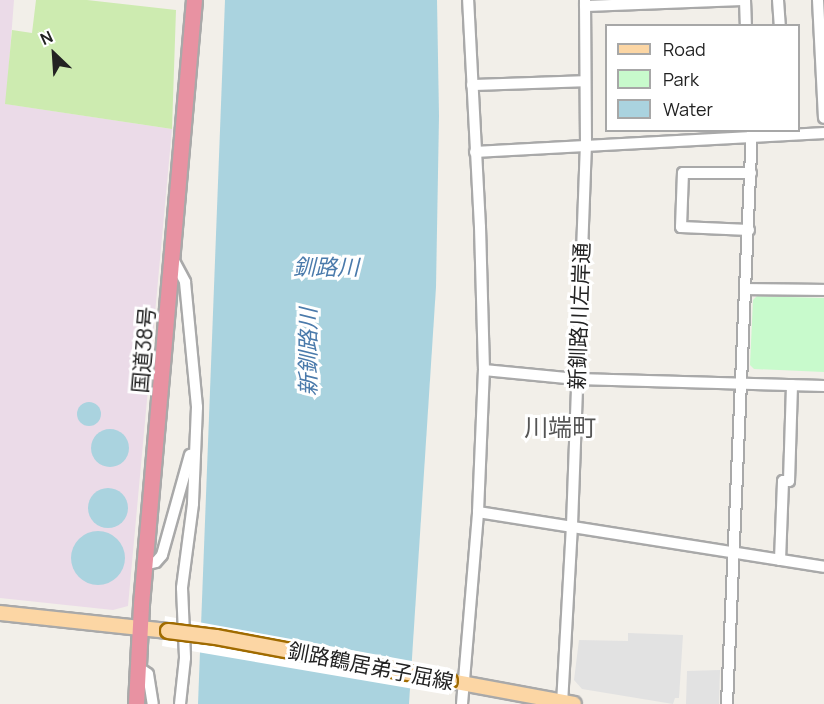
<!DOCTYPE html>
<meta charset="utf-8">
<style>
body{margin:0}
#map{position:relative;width:824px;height:704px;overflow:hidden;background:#f2efe9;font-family:Manrope,"Noto Sans JP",sans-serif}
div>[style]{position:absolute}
.industrial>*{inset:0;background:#ebdbe8}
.grass>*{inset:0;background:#cdebb0}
.park>*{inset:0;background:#c8facc}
.parking>*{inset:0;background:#e2e2e2}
.water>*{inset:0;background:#aad3df}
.round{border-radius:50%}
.pier>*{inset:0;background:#fff}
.roads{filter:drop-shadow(2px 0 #a9a9a9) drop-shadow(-2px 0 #a9a9a9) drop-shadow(0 2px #a9a9a9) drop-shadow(0 -2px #a9a9a9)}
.minor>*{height:10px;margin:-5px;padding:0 5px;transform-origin:5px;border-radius:5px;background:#fff}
.major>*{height:14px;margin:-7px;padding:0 7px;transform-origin:7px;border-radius:7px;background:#fcd6a4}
.highway>*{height:15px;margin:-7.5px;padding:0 7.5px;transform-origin:7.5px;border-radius:7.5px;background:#e892a2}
.bridges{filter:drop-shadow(2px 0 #a06b00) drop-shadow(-2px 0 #a06b00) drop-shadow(0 2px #a06b00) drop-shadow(0 -2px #a06b00)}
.major-bridge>*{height:14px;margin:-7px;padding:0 7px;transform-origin:7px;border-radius:7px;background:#fcd6a4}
span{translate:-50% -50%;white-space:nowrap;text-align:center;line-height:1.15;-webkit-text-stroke:6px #fff;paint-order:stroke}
.street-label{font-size:21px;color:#222}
.water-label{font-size:22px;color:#4a7aab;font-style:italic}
.quarter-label{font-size:24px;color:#555}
.legend{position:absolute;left:605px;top:24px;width:195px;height:108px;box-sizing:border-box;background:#fff;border:2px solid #a7a7a7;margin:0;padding:8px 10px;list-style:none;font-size:18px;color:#222}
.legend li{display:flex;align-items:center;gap:12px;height:30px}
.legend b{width:30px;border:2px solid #a7a7a7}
.north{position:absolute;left:24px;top:24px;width:60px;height:60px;-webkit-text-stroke:4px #fff;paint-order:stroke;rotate:335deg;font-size:16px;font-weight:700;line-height:24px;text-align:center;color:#222}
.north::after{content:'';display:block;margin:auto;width:21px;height:27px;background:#222;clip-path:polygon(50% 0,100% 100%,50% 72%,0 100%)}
</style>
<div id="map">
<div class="industrial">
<div style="clip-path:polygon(0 0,14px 0,6px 104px,172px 129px,128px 606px,113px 610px,0 598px)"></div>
</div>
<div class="grass">
<div style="clip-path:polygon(36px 0,87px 0,176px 10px,172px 129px,5px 104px,12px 30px,32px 33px)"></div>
</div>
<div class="park">
<div style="clip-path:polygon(757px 296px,824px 298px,824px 372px,754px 369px,750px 365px,753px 300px)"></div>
</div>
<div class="parking">
<div style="clip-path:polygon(628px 633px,683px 635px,679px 698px,675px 698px,673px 704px,582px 689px,574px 680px,579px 640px,628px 641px)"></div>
<div style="clip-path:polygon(720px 670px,719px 704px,686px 704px,687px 671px)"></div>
</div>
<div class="water">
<div style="clip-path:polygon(225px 0,437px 0,439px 116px,436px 287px,409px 704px,198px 704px)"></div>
<div class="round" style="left:77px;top:402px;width:24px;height:24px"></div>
<div class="round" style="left:91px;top:429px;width:38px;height:38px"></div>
<div class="round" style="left:88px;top:488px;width:40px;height:40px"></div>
<div class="round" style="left:71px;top:531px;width:54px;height:54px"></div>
</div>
<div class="pier">
<div style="clip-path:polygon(165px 616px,450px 668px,449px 695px,162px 646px)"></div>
</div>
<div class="roads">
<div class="minor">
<div style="left:745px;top:0;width:26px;rotate:88deg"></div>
<div style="left:778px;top:0;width:26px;rotate:86deg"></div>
<div style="left:818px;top:0;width:118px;rotate:87.1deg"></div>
<div style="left:585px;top:6px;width:159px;rotate:-2.2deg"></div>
<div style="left:472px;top:85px;width:113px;rotate:-2deg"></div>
<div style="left:475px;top:152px;width:350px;rotate:-3.1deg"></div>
<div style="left:749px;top:230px;width:68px;rotate:-177.5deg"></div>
<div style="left:681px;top:227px;width:54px;rotate:-87.9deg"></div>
<div style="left:683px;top:173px;width:68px"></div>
<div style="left:173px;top:259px;width:26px;rotate:62deg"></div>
<div style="left:185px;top:282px;width:126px;rotate:84.5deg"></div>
<div style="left:197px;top:407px;width:97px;rotate:92.4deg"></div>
<div style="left:193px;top:504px;width:85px;rotate:97.5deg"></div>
<div style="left:182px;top:588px;width:70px;rotate:87.5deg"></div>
<div style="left:185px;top:658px;width:46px;rotate:96.2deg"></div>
<div style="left:746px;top:289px;width:78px;rotate:0.7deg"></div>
<div style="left:484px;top:370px;width:93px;rotate:5.5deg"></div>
<div style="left:577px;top:379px;width:247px;rotate:1.6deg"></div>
<div style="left:478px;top:512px;width:350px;rotate:9deg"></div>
<div style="left:780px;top:560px;width:79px;rotate:-87.8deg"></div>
<div style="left:783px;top:481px;width:6px"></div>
<div style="left:789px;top:481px;width:96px;rotate:-88.2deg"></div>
<div style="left:144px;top:565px;width:12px;rotate:-14deg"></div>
<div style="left:156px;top:562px;width:9px;rotate:-49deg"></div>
<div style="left:162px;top:555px;width:104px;rotate:-74.4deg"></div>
<div style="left:138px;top:667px;width:12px;rotate:35deg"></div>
<div style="left:148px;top:674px;width:30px;rotate:81deg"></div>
<div style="left:462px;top:704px;width:193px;rotate:-85.2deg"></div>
<div style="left:478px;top:512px;width:142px;rotate:-87.6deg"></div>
<div style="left:484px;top:370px;width:143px;rotate:-91.6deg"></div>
<div style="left:480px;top:227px;width:227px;rotate:-93deg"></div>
<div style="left:562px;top:704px;width:179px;rotate:-86.8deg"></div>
<div style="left:572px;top:525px;width:381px;rotate:-87.9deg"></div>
<div style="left:586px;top:144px;width:144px;rotate:-90.4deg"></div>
<div style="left:727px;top:704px;width:575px;rotate:-87.51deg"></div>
</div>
<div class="major">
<div style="left:0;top:613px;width:169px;rotate:6.1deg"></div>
<div style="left:450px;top:681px;width:126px;rotate:10.5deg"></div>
</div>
<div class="highway">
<div style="left:136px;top:704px;width:100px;rotate:-87.1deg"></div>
<div style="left:141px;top:604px;width:606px;rotate:-84.99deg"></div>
</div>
</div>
<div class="bridges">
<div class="major-bridge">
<div style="left:168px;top:631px;width:48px;rotate:7.1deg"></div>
<div style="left:216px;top:637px;width:238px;rotate:10.6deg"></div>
</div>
</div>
<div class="street-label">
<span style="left:579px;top:316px;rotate:-88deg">新釧路川左岸通</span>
<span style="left:143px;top:350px;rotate:-85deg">国道38号</span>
<span style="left:371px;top:666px;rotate:11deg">釧路鶴居弟子屈線</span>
</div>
<div class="water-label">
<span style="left:326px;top:268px">釧路川</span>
<span style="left:309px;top:352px;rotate:-90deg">新釧路川</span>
</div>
<div class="quarter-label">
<span style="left:560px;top:427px">川端町</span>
</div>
<ul class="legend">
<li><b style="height:8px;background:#fcd6a4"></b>Road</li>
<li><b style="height:16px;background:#c8facc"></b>Park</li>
<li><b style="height:16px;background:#aad3df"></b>Water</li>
</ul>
<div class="north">N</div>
</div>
